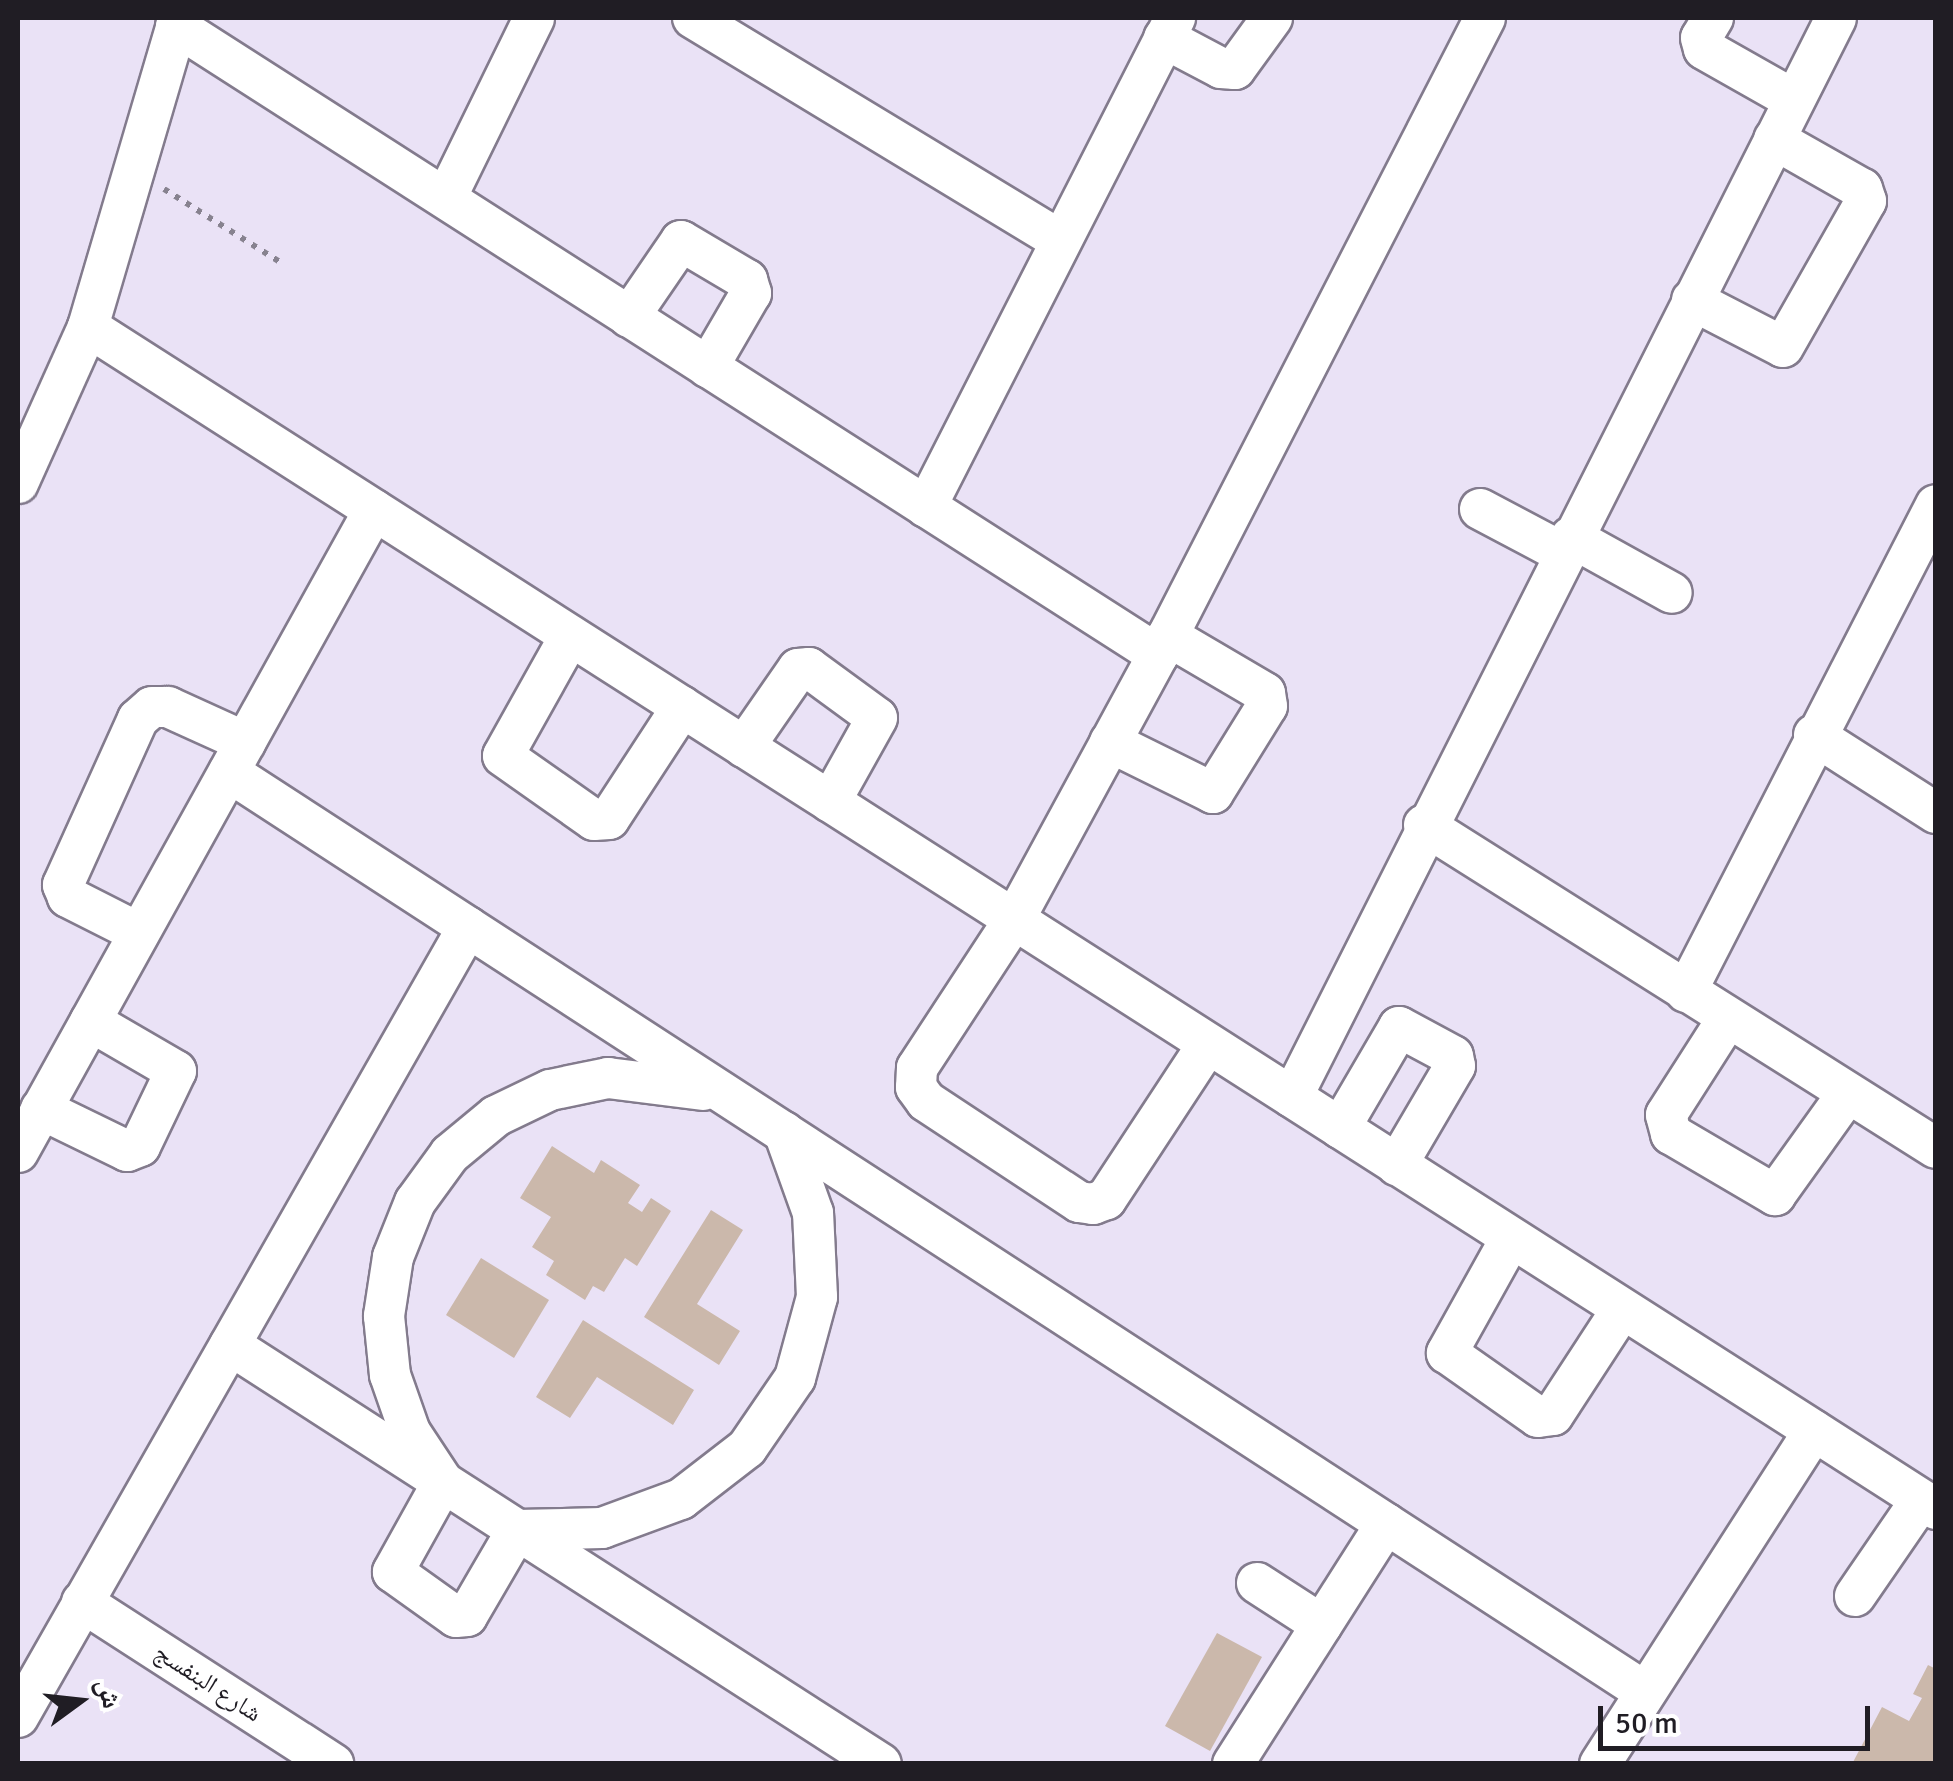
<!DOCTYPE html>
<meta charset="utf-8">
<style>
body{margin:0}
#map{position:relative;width:1953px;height:1781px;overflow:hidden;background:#eae2f6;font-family:Signika,"Noto Naskh Arabic",sans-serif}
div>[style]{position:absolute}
.building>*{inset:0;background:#cbb8ab}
.path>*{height:6px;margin-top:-3px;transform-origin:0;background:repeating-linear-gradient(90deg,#87828f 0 5px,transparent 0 13px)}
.roads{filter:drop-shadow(2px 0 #837b8d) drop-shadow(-2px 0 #837b8d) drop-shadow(0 2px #837b8d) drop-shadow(0 -2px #837b8d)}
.minor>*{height:40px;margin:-20px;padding:0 20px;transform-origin:20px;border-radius:20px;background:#fff}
span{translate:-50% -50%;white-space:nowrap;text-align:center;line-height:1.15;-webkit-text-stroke:9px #fff;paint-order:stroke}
.street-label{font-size:25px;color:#201d24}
.frame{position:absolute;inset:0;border:20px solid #201d24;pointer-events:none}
.north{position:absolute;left:30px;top:1651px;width:100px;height:100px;-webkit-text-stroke:8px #fff;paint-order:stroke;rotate:75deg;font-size:28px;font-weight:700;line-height:40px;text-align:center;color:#201d24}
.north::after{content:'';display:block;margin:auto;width:35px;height:45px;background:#201d24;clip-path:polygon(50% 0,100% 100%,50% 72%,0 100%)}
.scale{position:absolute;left:1598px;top:1706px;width:272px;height:45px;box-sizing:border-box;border:5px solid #201d24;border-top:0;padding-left:12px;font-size:30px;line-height:35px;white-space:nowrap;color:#201d24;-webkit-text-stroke:8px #fff;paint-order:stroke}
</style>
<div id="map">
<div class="building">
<div style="clip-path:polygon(552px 1146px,594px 1173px,601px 1160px,640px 1185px,628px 1203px,642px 1212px,651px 1198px,671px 1211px,637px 1266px,625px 1258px,604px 1292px,593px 1286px,585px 1300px,546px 1275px,554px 1261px,532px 1247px,551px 1217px,520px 1198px)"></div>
<div style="clip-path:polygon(711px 1210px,743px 1230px,697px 1304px,740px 1331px,719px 1365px,644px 1317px)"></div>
<div style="clip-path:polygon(481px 1258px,549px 1300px,514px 1358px,446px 1315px)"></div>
<div style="clip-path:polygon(583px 1320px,694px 1390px,673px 1425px,597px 1377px,570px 1418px,536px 1397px)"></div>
<div style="clip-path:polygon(1217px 1633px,1262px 1657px,1210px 1751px,1165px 1726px)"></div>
<div style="clip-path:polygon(1928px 1665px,1936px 1669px,1936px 1764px,1852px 1764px,1882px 1707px,1909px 1721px,1922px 1698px,1913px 1694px)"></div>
</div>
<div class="path">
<div style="left:164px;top:189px;width:137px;rotate:32.2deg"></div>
</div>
<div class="roads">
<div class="minor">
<div style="left:693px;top:18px;width:430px;rotate:31.2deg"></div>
<div style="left:1713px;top:18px;width:23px;rotate:121deg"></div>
<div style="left:1701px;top:38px;width:11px;rotate:75deg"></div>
<div style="left:1704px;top:49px;width:103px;rotate:29.5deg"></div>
<div style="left:176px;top:26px;width:1166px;rotate:32.64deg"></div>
<div style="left:1164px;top:38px;width:64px;rotate:27.8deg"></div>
<div style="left:1221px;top:68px;width:14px;rotate:4deg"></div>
<div style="left:1235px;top:69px;width:63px;rotate:-54deg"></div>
<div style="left:446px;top:198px;width:200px;rotate:-63.9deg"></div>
<div style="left:1692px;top:300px;width:102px;rotate:27.3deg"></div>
<div style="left:1783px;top:347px;width:168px;rotate:-60.4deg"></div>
<div style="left:1866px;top:201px;width:13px;rotate:-108deg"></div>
<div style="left:1862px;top:189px;width:101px;rotate:-150.4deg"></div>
<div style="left:629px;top:317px;width:92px;rotate:-55.6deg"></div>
<div style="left:681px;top:241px;width:77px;rotate:30.6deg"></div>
<div style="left:747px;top:280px;width:14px;rotate:73deg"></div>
<div style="left:751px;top:293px;width:86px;rotate:120.2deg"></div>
<div style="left:88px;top:327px;width:2194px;rotate:32.6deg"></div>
<div style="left:18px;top:483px;width:171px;rotate:-65.8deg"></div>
<div style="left:88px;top:327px;width:322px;rotate:-73.6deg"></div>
<div style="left:926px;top:507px;width:549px;rotate:-63.01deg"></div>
<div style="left:1480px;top:509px;width:94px;rotate:27.9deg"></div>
<div style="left:1571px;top:537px;width:115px;rotate:29deg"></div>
<div style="left:570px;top:636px;width:137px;rotate:119.2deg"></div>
<div style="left:503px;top:756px;width:111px;rotate:35.1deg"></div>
<div style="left:594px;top:820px;width:15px;rotate:-4deg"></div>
<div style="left:609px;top:819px;width:134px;rotate:-56.9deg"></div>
<div style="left:1814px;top:735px;width:145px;rotate:32.6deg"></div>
<div style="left:1110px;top:742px;width:115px;rotate:26.3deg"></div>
<div style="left:1213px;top:793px;width:102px;rotate:-58.2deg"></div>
<div style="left:1267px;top:706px;width:13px;rotate:-99deg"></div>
<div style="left:1265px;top:693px;width:113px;rotate:-149.6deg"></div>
<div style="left:744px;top:747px;width:95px;rotate:-55.3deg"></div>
<div style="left:798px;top:669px;width:11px;rotate:-5deg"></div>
<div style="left:809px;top:668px;width:84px;rotate:36.3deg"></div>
<div style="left:877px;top:718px;width:96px;rotate:119.2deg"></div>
<div style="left:229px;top:772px;width:1689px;rotate:33.01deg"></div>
<div style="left:1424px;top:825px;width:605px;rotate:32.25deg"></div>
<div style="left:139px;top:933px;width:80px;rotate:-153.1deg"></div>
<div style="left:68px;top:897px;width:13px;rotate:-113deg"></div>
<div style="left:63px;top:885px;width:182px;rotate:-65.7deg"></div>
<div style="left:138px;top:719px;width:18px;rotate:-41deg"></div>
<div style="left:152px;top:707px;width:16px"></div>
<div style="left:168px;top:707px;width:85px;rotate:24.4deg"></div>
<div style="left:1686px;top:992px;width:547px;rotate:-62.83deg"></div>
<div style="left:1728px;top:1018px;width:115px;rotate:122.6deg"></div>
<div style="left:1666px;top:1115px;width:20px;rotate:75deg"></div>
<div style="left:1671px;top:1134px;width:121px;rotate:30.4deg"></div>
<div style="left:1775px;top:1195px;width:125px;rotate:-54.4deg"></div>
<div style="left:1208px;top:1044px;width:186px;rotate:123.3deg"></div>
<div style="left:1106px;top:1199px;width:14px;rotate:159deg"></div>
<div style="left:1093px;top:1204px;width:14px;rotate:-172deg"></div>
<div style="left:1079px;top:1202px;width:183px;rotate:-146.6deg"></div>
<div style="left:926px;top:1101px;width:17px;rotate:-126deg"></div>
<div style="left:916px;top:1087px;width:19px;rotate:-87deg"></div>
<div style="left:917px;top:1068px;width:177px;rotate:-56.8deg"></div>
<div style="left:1014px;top:920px;width:302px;rotate:-61.5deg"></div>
<div style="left:1158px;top:655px;width:716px;rotate:-62.83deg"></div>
<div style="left:703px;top:1090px;width:96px;rotate:-172.8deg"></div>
<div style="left:608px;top:1078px;width:59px;rotate:168.3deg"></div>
<div style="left:550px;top:1090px;width:60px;rotate:154.3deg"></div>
<div style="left:496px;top:1116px;width:60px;rotate:140.4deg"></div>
<div style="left:450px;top:1154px;width:59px;rotate:126.1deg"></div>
<div style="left:415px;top:1202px;width:59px;rotate:111.8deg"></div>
<div style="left:393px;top:1257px;width:60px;rotate:98.7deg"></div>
<div style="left:384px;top:1316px;width:59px;rotate:84.2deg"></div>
<div style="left:390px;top:1375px;width:60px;rotate:70.7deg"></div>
<div style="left:410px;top:1432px;width:60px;rotate:56.6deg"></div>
<div style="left:443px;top:1482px;width:103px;rotate:119.1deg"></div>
<div style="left:393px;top:1572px;width:77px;rotate:35.5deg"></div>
<div style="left:456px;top:1617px;width:11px;rotate:-5deg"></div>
<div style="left:467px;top:1616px;width:99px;rotate:-59.8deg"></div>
<div style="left:517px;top:1530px;width:85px;rotate:-1.3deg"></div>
<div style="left:602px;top:1528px;width:84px;rotate:-20.2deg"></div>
<div style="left:681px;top:1499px;width:83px;rotate:-37.7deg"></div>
<div style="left:747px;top:1448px;width:85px;rotate:-55.6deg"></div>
<div style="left:795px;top:1378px;width:84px;rotate:-74.8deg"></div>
<div style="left:817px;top:1297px;width:84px;rotate:-92.7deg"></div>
<div style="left:813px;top:1213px;width:86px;rotate:-109.7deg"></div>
<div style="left:1292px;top:1097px;width:1208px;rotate:-63.24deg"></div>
<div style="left:41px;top:1109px;width:96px;rotate:26deg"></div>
<div style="left:127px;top:1151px;width:14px;rotate:-21deg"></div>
<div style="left:140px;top:1146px;width:83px;rotate:-64.4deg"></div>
<div style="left:176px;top:1071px;width:99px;rotate:-149.8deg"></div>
<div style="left:1340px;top:1128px;width:117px;rotate:-59.7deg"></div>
<div style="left:1399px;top:1027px;width:61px;rotate:28.2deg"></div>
<div style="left:1453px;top:1056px;width:10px;rotate:79deg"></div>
<div style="left:1455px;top:1066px;width:115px;rotate:120.4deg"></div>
<div style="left:18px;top:1152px;width:734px;rotate:-60.99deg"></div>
<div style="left:1511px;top:1238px;width:132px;rotate:119.1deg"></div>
<div style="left:1447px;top:1353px;width:111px;rotate:35.1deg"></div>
<div style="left:1538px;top:1417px;width:15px;rotate:-8deg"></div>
<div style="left:1553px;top:1415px;width:126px;rotate:-56.9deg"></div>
<div style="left:230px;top:1345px;width:774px;rotate:32.77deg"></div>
<div style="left:1257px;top:1583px;width:77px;rotate:32.9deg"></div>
<div style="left:1855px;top:1596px;width:116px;rotate:-55.5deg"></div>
<div style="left:82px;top:1602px;width:299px;rotate:32.8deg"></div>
<div style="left:18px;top:1717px;width:909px;rotate:-60.33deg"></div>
<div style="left:1233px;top:1764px;width:285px;rotate:-57.5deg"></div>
<div style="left:1600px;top:1764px;width:396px;rotate:-57.3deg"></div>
</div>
</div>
<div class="street-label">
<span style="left:208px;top:1683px;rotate:33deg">شارع البنفسج</span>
</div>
<div class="frame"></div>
<div class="north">ش</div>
<div class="scale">50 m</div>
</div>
